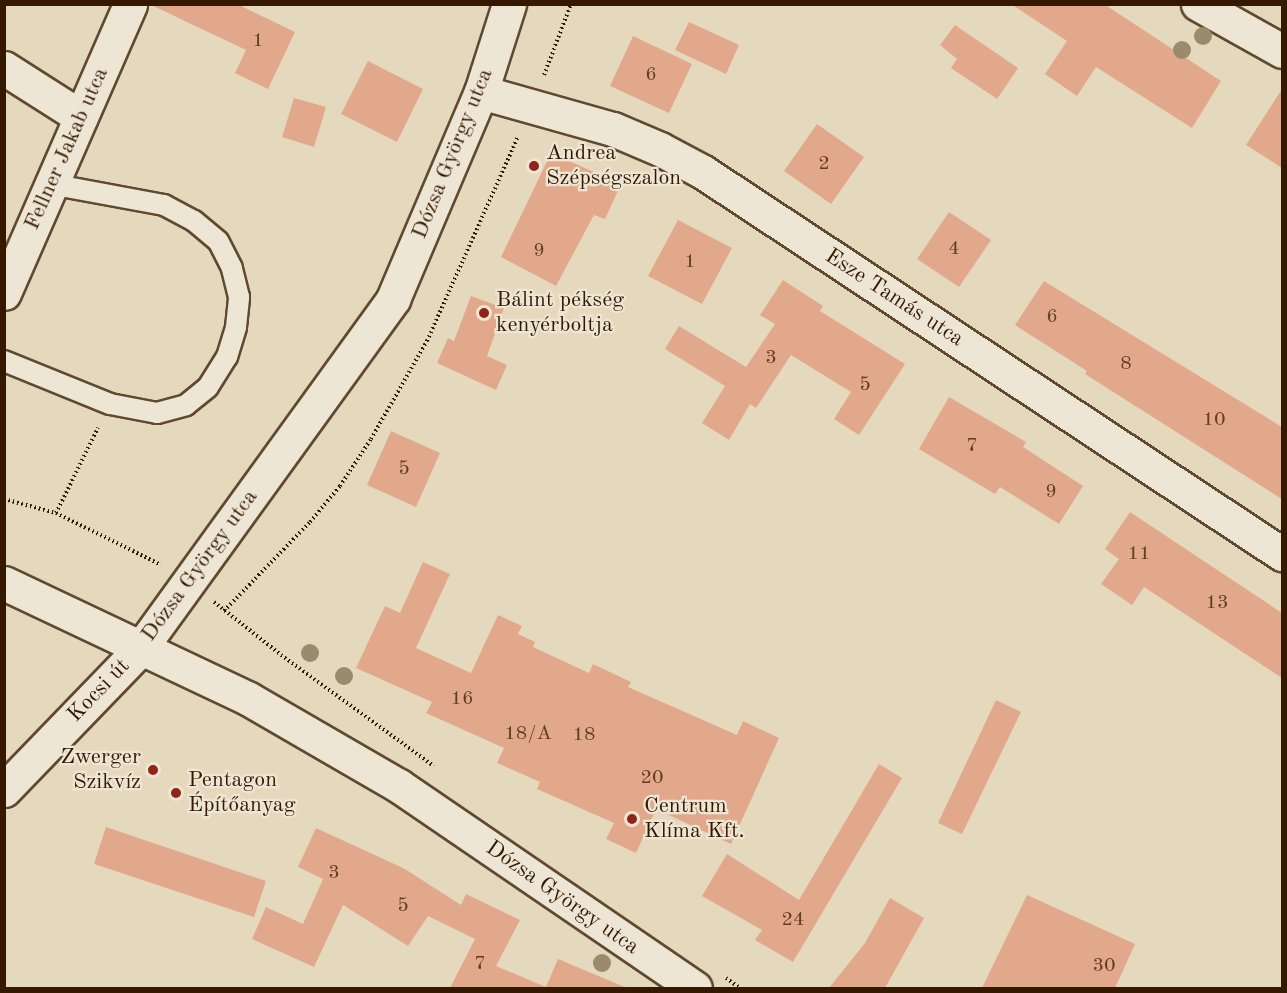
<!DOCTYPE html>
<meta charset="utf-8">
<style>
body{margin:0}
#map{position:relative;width:1287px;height:993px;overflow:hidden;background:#e5d9bd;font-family:"Old Standard TT",serif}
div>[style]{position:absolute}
.building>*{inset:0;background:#e2a88c}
.path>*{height:4px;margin-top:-2px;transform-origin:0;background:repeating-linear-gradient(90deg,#341900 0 1.5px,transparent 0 4.5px)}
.roads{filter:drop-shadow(2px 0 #60492f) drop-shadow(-2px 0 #60492f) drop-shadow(0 2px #60492f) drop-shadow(0 -2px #60492f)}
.lane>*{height:20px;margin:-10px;padding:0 10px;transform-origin:10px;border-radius:10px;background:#eee6d4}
.street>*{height:33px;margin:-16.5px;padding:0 16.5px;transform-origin:16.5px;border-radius:16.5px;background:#eee6d4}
.secondary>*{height:33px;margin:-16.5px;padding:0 16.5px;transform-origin:16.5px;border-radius:16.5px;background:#eee6d4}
.trees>*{width:18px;height:18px;margin:-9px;border-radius:50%;background:#9a8b6c}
.dots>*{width:16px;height:16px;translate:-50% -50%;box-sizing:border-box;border:3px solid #eee6d4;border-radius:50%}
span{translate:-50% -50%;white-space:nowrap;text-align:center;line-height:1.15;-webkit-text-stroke:4.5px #eee6d4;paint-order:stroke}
.number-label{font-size:20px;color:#603d23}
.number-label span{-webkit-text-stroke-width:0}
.street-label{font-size:22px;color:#341900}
.poi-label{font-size:22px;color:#341900}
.left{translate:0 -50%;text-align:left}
.right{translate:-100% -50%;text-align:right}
.frame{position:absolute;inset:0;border:6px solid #341900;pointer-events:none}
</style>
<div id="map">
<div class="building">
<div style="clip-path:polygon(149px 4px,237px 4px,295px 32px,268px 89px,235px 73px,246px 50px)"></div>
<div style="clip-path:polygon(1011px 4px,1104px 4px,1221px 81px,1192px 128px,1096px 67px,1077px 96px,1045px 74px,1067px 41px)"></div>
<div style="clip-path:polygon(689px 22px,739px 45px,726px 74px,675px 50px)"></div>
<div style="clip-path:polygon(955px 25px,1018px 68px,997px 99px,951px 68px,957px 59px,940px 45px)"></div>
<div style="clip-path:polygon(633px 36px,692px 64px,669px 113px,610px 86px)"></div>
<div style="clip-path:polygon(368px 61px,423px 89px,397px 142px,341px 114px)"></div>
<div style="clip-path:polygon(1282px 89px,1282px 168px,1246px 145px)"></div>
<div style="clip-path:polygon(294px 98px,326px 107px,314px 147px,282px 137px)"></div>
<div style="clip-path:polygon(817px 124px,864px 157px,831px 204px,784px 171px)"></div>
<div style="clip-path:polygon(551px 153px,621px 184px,605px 219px,594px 215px,556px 286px,501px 257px)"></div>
<div style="clip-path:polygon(949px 212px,991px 240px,959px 287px,917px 259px)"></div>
<div style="clip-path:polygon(678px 220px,732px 248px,702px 304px,648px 276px)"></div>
<div style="clip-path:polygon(783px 280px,823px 306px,820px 311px,905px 364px,859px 435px,834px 419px,851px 392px,791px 355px,756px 408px,750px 404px,729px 440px,702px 423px,725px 386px,665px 349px,679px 326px,746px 367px,775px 324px,760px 315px)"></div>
<div style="clip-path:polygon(1044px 281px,1282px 427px,1282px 499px,1085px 374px,1087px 371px,1015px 325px)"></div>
<div style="clip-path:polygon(471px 296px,504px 308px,487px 356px,507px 365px,496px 390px,437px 363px,448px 338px,454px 341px)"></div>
<div style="clip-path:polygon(949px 397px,1026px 442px,1023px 447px,1083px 486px,1059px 524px,1000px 487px,995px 494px,919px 449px)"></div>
<div style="clip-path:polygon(391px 431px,440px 453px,416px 507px,367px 485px)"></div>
<div style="clip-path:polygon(1130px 512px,1282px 613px,1282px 678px,1144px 587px,1132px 605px,1101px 584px,1119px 559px,1105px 549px)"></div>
<div style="clip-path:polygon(423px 562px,450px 574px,416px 648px,471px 673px,498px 615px,522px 626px,518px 634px,535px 642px,533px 647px,589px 673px,593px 664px,631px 682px,628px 687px,737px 735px,743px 721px,779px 738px,731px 844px,656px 809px,636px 853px,606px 839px,614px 823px,537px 789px,540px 782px,497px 763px,504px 748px,426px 713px,432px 702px,356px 668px,385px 606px,400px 613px)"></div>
<div style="clip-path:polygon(996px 700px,1021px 712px,962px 834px,938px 823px)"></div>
<div style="clip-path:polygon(879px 764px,902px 778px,793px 962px,755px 940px,762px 930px,702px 896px,727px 854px,799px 900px)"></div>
<div style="clip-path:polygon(106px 827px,266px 881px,254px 917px,94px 864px)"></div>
<div style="clip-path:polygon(316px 828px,405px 869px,461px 905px,466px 894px,520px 920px,496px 966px,546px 987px,558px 959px,627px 988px,450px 988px,475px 939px,428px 916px,408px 946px,343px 905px,314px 967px,252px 939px,266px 907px,303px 924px,323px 879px,298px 867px)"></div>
<div style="clip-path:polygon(1027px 895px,1135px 944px,1115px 988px,982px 988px)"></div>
<div style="clip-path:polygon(890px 898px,924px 918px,885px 988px,829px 988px,865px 943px)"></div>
</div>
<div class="path">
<div style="left:544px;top:75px;width:76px;rotate:-69.2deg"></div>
<div style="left:4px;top:499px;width:54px;rotate:15.1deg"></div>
<div style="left:56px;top:513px;width:117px;rotate:26.3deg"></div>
<div style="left:56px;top:513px;width:95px;rotate:-63.7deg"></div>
<div style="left:214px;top:602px;width:85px;rotate:38.3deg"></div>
<div style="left:281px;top:655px;width:189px;rotate:36deg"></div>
<div style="left:224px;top:611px;width:124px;rotate:-46deg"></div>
<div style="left:310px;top:522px;width:47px;rotate:-50.2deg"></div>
<div style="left:340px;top:486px;width:56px;rotate:-56.6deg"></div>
<div style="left:371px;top:439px;width:113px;rotate:-60.3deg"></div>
<div style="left:427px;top:341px;width:223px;rotate:-66deg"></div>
<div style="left:726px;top:978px;width:17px;rotate:36deg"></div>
</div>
<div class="roads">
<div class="lane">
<div style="left:4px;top:361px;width:114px;rotate:22.1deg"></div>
<div style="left:110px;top:404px;width:48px;rotate:10.8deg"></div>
<div style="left:157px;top:413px;width:30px;rotate:-15deg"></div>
<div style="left:186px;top:405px;width:28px;rotate:-39deg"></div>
<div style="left:208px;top:387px;width:36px;rotate:-58deg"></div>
<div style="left:227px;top:357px;width:31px;rotate:-73deg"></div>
<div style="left:236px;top:327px;width:30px;rotate:-84deg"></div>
<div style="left:239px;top:297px;width:30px;rotate:-104deg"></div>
<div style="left:232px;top:268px;width:30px;rotate:-117deg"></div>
<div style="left:218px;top:241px;width:31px;rotate:-140deg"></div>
<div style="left:194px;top:221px;width:34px;rotate:-152deg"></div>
<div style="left:164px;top:205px;width:115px;rotate:-169.5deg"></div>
</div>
<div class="street">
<div style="left:1198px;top:4px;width:96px;rotate:29.2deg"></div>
<div style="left:4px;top:68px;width:91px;rotate:32.5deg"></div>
<div style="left:481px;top:92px;width:137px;rotate:15.7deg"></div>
<div style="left:613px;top:129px;width:51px;rotate:23.1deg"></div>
<div style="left:660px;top:149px;width:49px;rotate:28.1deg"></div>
<div style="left:703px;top:172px;width:694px;rotate:33.42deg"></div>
<div style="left:4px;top:293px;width:315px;rotate:-66.4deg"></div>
<div style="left:4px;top:583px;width:271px;rotate:25.3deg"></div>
<div style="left:249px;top:699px;width:173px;rotate:30.1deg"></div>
<div style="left:399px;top:786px;width:358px;rotate:34.3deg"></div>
</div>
<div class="secondary">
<div style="left:4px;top:790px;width:196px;rotate:-46deg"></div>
<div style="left:140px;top:649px;width:432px;rotate:-54.1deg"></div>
<div style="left:393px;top:299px;width:225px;rotate:-67deg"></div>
<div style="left:481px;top:92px;width:92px;rotate:-72.3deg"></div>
</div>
</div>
<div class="trees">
<div style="left:1203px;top:36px"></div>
<div style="left:1182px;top:50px"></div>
<div style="left:310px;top:653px"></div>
<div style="left:344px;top:676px"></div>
<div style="left:602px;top:963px"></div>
</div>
<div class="dots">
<div style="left:534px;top:166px;background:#8f2418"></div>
<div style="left:484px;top:313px;background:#8f2418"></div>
<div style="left:153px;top:770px;background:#8f2418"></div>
<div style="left:176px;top:793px;background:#8f2418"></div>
<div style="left:632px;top:819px;background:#8f2418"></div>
</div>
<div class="number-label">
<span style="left:258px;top:41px">1</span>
<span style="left:651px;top:75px">6</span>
<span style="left:824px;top:164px">2</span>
<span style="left:954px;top:249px">4</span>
<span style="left:539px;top:251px">9</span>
<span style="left:690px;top:262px">1</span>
<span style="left:1052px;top:317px">6</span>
<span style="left:771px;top:358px">3</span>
<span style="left:1126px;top:364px">8</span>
<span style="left:865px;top:385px">5</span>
<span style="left:1214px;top:420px">10</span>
<span style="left:972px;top:446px">7</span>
<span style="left:404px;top:469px">5</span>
<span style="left:1051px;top:492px">9</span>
<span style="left:1139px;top:554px">11</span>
<span style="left:1217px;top:603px">13</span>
<span style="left:462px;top:699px">16</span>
<span style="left:528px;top:734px">18/A</span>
<span style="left:584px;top:735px">18</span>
<span style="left:652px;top:778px">20</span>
<span style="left:334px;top:873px">3</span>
<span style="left:403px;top:906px">5</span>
<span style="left:793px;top:920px">24</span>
<span style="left:480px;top:964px">7</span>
<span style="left:1104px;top:966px">30</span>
</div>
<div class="street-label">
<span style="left:67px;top:149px;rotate:-66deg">Fellner Jakab utca</span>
<span style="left:453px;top:154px;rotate:-68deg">Dózsa György utca</span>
<span style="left:894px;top:298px;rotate:33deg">Esze Tamás utca</span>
<span style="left:200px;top:566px;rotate:-54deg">Dózsa György utca</span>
<span style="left:99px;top:691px;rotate:-46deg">Kocsi út</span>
<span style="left:562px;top:898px;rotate:35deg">Dózsa György utca</span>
</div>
<div class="poi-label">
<span class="left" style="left:546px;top:166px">Andrea<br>Szépségszalon</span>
<span class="left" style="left:496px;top:313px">Bálint pékség<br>kenyérboltja</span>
<span class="right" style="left:141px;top:770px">Zwerger<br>Szikvíz</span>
<span class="left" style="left:188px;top:793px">Pentagon<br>Építőanyag</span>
<span class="left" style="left:644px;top:819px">Centrum<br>Klíma Kft.</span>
</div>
<div class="frame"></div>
</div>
